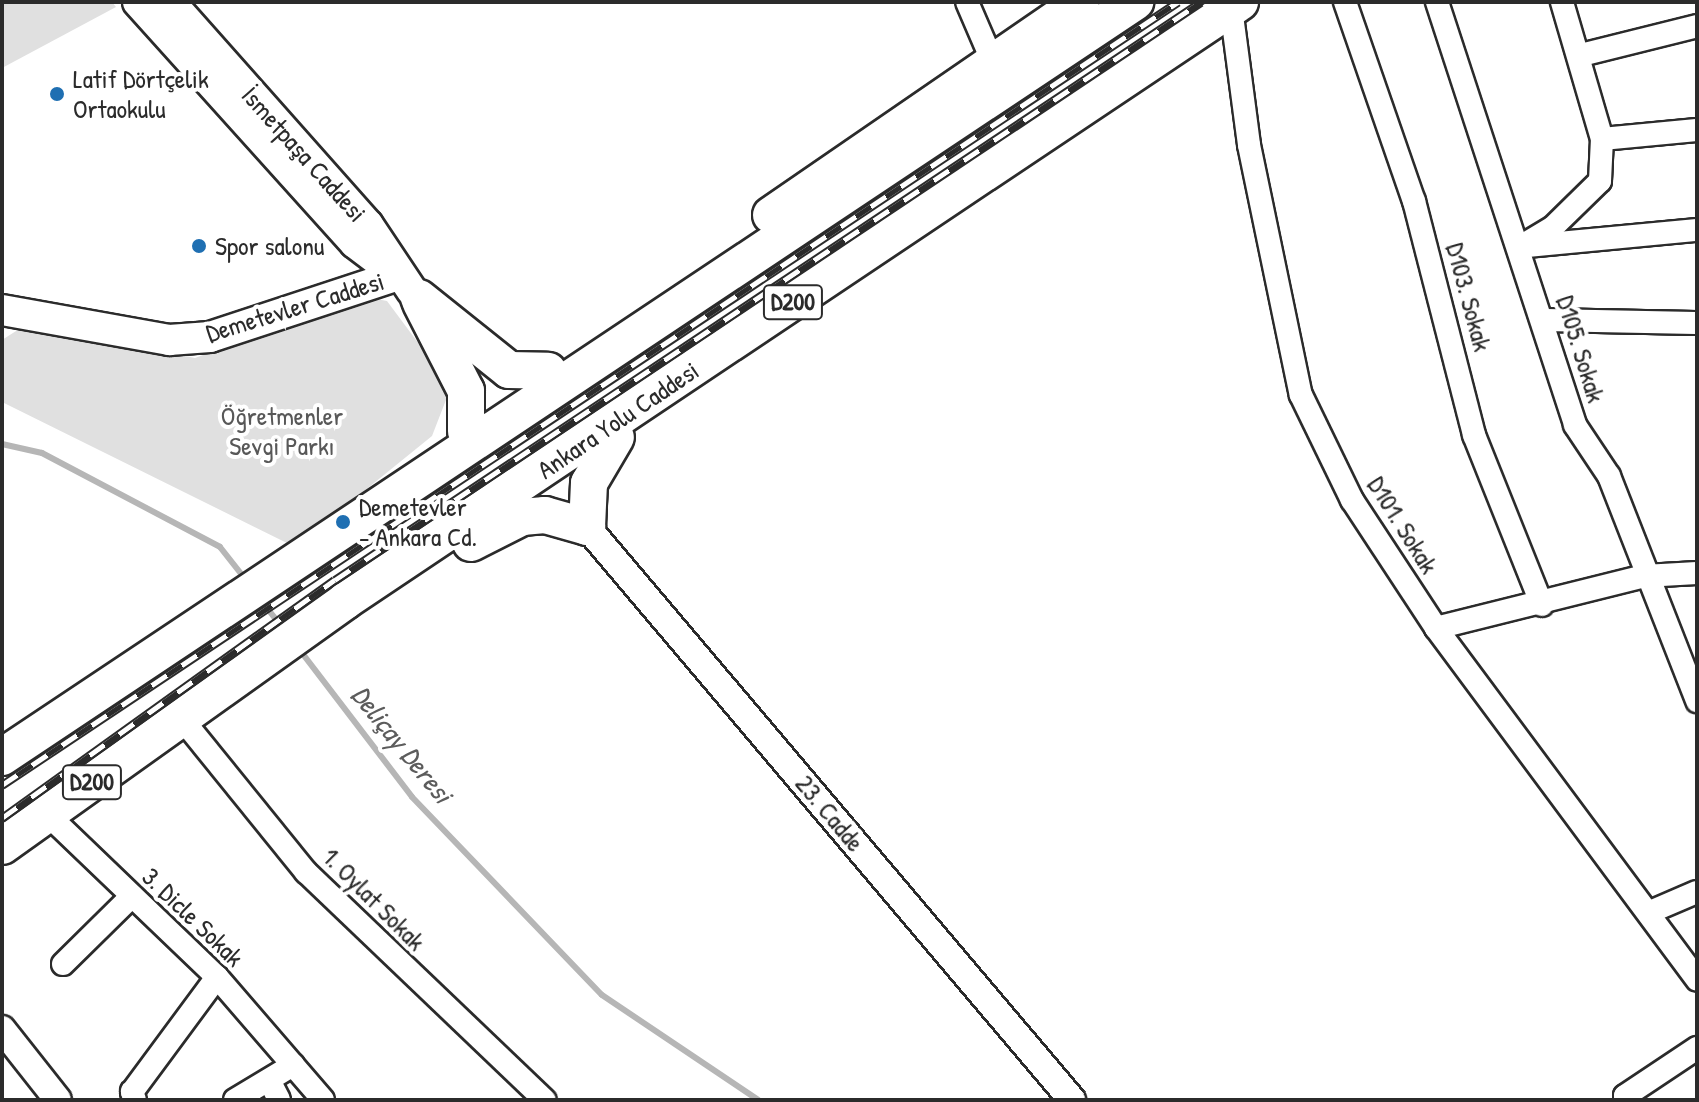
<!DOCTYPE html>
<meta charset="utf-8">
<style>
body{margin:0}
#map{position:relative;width:1699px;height:1102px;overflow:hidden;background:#fff;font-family:"Patrick Hand",sans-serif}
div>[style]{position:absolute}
.green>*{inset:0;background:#e0e0e0}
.stream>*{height:6px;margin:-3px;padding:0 3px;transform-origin:3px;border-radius:3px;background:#b6b6b6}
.roads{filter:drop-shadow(2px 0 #2b2b2b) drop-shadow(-2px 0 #2b2b2b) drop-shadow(0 2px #2b2b2b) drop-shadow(0 -2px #2b2b2b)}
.minor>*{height:22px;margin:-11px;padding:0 11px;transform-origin:11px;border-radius:11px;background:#fff}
.tertiary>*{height:26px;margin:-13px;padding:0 13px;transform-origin:13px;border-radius:13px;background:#fff}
.secondary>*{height:30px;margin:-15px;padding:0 15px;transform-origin:15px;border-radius:15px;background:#fff}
.trunk>*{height:36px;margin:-18px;padding:0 18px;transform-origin:18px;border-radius:18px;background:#fff}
.rail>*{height:9px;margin-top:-4.5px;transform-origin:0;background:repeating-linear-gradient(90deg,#fff 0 18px,#2b2b2b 0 36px);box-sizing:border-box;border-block:2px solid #2b2b2b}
.dots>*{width:22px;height:22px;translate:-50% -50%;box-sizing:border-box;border:4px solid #fff;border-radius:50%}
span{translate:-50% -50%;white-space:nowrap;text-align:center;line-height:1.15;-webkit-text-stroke:8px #fff;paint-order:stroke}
.shield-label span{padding:2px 6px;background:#fff;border:2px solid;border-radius:6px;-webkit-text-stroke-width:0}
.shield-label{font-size:24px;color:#2b2b2b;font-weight:700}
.poi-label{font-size:26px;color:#2b2b2b}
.left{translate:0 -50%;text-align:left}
.street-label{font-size:26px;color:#2b2b2b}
.park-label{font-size:26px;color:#585858}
.water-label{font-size:28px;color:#5c5c5c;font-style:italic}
.frame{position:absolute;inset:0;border:4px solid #2b2b2b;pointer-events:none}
</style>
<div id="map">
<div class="green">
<div style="clip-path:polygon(2px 2px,112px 2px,116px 7px,2px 68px)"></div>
<div style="clip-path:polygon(361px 296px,387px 301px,451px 387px,432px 436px,295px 547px,2px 402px,2px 340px,27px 324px,195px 358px)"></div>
</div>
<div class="stream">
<div style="left:2px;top:444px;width:41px;rotate:12.7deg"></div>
<div style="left:42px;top:453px;width:201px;rotate:27.8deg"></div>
<div style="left:220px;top:547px;width:42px;rotate:51.8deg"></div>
<div style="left:260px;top:599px;width:41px;rotate:52deg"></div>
<div style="left:299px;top:649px;width:186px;rotate:52.6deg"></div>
<div style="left:412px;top:797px;width:274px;rotate:46.2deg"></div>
<div style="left:602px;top:995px;width:188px;rotate:33.9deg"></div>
</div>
<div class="roads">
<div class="minor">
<div style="left:967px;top:2px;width:63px;rotate:66.7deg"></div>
<div style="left:1345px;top:2px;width:211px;rotate:70.9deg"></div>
<div style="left:1414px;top:201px;width:242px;rotate:75.6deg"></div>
<div style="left:1474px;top:435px;width:183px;rotate:68.2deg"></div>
<div style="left:1437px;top:2px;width:445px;rotate:71.9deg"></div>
<div style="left:1575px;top:425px;width:61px;rotate:56.3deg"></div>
<div style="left:1609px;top:476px;width:242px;rotate:68.6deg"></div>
<div style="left:1233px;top:23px;width:123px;rotate:82.5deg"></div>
<div style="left:1249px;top:145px;width:255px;rotate:78.3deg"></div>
<div style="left:1301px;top:395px;width:117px;rotate:64.1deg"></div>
<div style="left:1352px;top:500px;width:153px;rotate:56.7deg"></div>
<div style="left:1436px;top:628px;width:438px;rotate:53.4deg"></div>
<div style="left:1581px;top:55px;width:120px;rotate:-14deg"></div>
<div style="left:1602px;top:139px;width:95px;rotate:-5.4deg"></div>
<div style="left:1527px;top:246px;width:171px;rotate:-5.4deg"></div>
<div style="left:1520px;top:247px;width:37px;rotate:-31deg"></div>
<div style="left:1552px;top:228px;width:67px;rotate:-44.4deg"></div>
<div style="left:1600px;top:181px;width:42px;rotate:-87.3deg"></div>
<div style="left:1602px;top:139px;width:143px;rotate:-106.3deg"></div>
<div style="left:1544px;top:320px;width:153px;rotate:1.1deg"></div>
<div style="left:1436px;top:628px;width:214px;rotate:-14deg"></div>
<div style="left:1644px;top:576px;width:53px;rotate:-3.2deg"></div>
<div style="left:182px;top:719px;width:197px;rotate:51deg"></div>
<div style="left:306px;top:872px;width:330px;rotate:43.7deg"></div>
<div style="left:47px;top:814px;width:236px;rotate:43.8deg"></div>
<div style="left:217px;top:977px;width:162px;rotate:49.2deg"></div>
<div style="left:1650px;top:912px;width:51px;rotate:-23.1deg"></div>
<div style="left:63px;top:964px;width:97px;rotate:-44.6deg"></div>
<div style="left:269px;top:1080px;width:22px;rotate:63deg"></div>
<div style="left:135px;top:1100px;width:9px;rotate:-111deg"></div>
<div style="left:132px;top:1092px;width:143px;rotate:-53.5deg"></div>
<div style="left:235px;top:1100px;width:68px;rotate:-31.1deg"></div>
<div style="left:1628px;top:1100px;width:5px;rotate:-127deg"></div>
<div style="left:1625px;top:1096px;width:87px;rotate:-33.7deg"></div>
</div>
<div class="tertiary">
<div style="left:587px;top:527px;width:751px;rotate:49.75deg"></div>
<div style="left:2px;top:1029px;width:90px;rotate:51.7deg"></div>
</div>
<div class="secondary">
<div style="left:138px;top:2px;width:324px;rotate:48deg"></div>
<div style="left:355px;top:243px;width:36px;rotate:37deg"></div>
<div style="left:170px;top:2px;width:298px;rotate:48.4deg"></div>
<div style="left:368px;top:225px;width:79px;rotate:56.3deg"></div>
<div style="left:2px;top:310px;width:170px;rotate:10.2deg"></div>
<div style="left:169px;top:340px;width:41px;rotate:-4.2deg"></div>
<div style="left:210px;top:337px;width:199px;rotate:-18.2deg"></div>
</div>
<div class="trunk">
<div style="left:771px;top:215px;width:376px;rotate:-34.5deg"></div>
<div style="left:419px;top:298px;width:115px;rotate:38.7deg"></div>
<div style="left:509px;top:370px;width:39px;rotate:1deg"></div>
<div style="left:421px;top:303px;width:99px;rotate:62.9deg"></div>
<div style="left:466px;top:391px;width:40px;rotate:90deg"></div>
<div style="left:471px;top:543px;width:57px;rotate:-27deg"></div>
<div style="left:522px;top:517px;width:23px;rotate:-5deg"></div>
<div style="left:545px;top:515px;width:44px;rotate:15.9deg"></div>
<div style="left:587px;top:527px;width:44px;rotate:-87.4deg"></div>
<div style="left:589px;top:483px;width:53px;rotate:-59.6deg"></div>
<div style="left:2px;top:757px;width:1362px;rotate:-33.68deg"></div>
<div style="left:2px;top:846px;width:422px;rotate:-35.5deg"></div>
<div style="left:345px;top:601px;width:1077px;rotate:-33.79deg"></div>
</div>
</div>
<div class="rail">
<div style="left:2px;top:785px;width:1413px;rotate:-33.66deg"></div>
<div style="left:2px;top:818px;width:409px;rotate:-35.6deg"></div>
<div style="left:335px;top:580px;width:1041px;rotate:-33.72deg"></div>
</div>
<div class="dots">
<div style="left:57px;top:94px;background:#1f6fb2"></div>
<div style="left:199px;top:246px;background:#1f6fb2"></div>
<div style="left:343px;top:522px;background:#1f6fb2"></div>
</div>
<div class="shield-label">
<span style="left:793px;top:302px">D200</span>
<span style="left:92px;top:782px">D200</span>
</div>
<div class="poi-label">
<span class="left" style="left:73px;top:94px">Latif Dörtçelik<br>Ortaokulu</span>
<span class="left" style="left:215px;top:246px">Spor salonu</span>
<span class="left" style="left:359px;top:522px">Demetevler<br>- Ankara Cd.</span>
</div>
<div class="street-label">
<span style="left:304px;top:154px;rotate:48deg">İsmetpaşa Caddesi</span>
<span style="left:1469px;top:297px;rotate:75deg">D103. Sokak</span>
<span style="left:295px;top:307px;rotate:-17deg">Demetevler Caddesi</span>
<span style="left:1581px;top:349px;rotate:73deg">D105. Sokak</span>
<span style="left:618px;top:420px;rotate:-34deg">Ankara Yolu Caddesi</span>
<span style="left:1403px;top:525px;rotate:58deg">D101. Sokak</span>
<span style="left:830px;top:813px;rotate:50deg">23. Cadde</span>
<span style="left:374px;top:899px;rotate:45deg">1. Oylat Sokak</span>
<span style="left:193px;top:917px;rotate:44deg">3. Dicle Sokak</span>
</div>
<div class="park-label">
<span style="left:282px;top:431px">Öğretmenler<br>Sevgi Parkı</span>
</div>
<div class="water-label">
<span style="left:402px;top:744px;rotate:51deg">Deliçay Deresi</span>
</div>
<div class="frame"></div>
</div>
